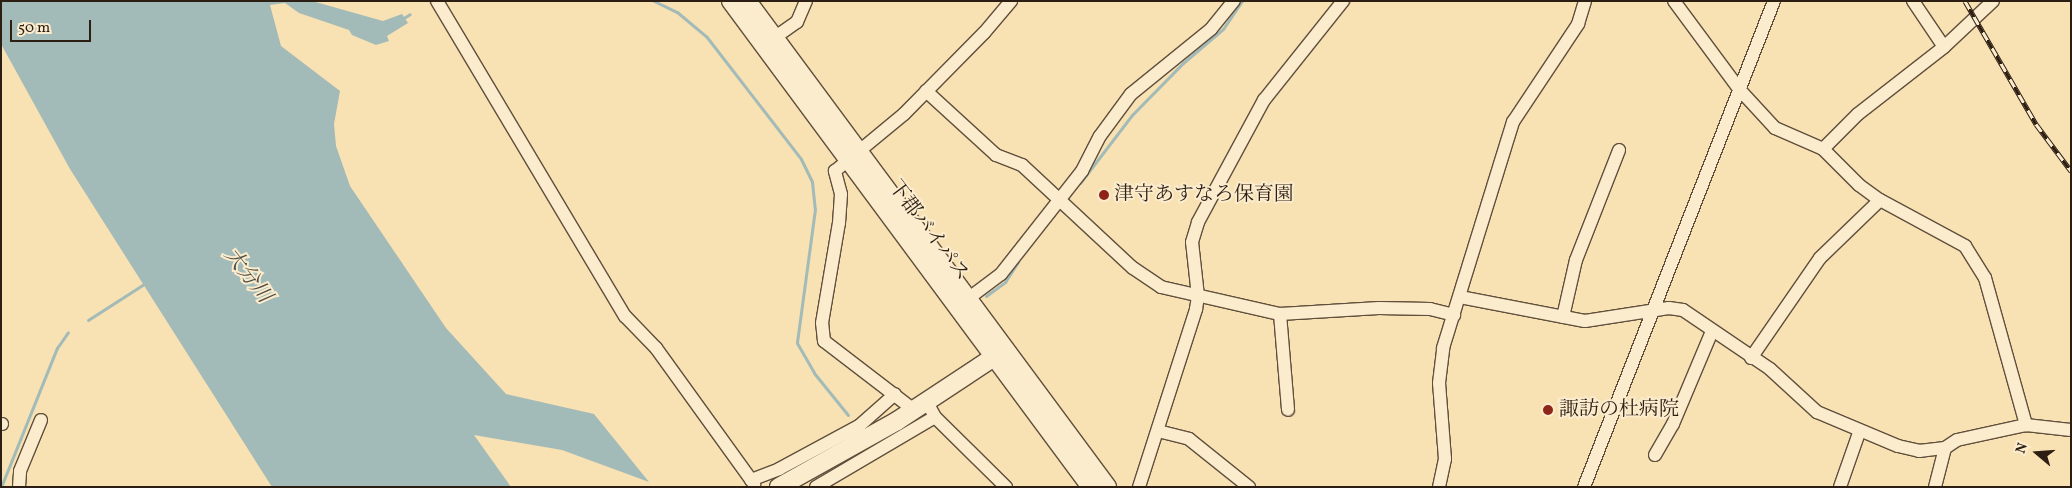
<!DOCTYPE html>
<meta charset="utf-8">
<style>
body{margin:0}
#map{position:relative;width:2072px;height:488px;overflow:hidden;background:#f8e1b2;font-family:Vollkorn,"Noto Serif JP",serif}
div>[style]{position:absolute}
.water>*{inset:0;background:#a3bbb8}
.stream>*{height:3px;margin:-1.5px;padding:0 1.5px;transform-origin:1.5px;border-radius:1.5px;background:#a3bbb8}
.roads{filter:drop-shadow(1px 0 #604f3c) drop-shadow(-1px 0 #604f3c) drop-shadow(0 1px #604f3c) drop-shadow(0 -1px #604f3c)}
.street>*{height:12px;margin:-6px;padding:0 6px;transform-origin:6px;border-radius:6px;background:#faeccd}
.secondary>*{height:18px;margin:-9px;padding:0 9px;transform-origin:9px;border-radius:9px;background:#faeccd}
.rail>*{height:5px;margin-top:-2.5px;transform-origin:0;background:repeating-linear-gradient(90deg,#faeccd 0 9px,#2d1e14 0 18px);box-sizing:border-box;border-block:1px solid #2d1e14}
.dots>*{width:14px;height:14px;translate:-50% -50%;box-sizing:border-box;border:2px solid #faeccd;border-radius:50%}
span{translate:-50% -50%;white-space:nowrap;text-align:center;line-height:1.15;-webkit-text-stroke:4px #faeccd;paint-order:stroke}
.poi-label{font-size:20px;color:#2d1e14}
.left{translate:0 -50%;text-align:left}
.street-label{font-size:20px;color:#2d1e14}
.water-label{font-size:21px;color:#504d45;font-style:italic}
.frame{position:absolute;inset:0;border:2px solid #2d1e14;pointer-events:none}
.north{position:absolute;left:2012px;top:428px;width:50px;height:50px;-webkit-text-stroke:4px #faeccd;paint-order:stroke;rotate:288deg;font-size:14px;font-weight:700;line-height:20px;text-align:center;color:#2d1e14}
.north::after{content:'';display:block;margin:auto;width:18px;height:22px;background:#2d1e14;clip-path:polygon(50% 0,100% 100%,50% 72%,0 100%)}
.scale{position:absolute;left:10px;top:20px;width:81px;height:22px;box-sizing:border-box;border:2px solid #2d1e14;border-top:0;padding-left:6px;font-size:15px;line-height:18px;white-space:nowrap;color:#2d1e14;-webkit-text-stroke:4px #faeccd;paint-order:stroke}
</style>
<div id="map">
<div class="water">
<div style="clip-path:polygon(1px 1px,312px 1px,383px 21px,402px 14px,408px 23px,387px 36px,389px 41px,376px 45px,352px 35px,349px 30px,299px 13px,285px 3px,270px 5px,281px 46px,340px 91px,334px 124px,336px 146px,350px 186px,446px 328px,506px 394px,594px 414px,649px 482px,562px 450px,474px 435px,511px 487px,272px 487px,70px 169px,1px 44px)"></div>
</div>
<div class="stream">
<div style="left:654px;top:1px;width:25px;rotate:26deg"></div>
<div style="left:677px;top:12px;width:38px;rotate:40deg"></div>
<div style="left:706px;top:36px;width:155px;rotate:52.3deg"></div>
<div style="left:801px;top:159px;width:25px;rotate:64deg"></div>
<div style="left:812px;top:182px;width:27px;rotate:84deg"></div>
<div style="left:815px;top:209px;width:135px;rotate:97.7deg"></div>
<div style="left:797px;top:343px;width:34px;rotate:60deg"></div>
<div style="left:814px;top:373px;width:54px;rotate:51deg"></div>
<div style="left:402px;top:19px;width:9px;rotate:-32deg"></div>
<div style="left:1080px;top:183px;width:86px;rotate:-52.6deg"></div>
<div style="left:1132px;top:115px;width:73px;rotate:-45.6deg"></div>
<div style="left:1183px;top:63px;width:52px;rotate:-40.4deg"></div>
<div style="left:1223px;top:29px;width:34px;rotate:-56deg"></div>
<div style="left:986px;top:296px;width:24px;rotate:-36deg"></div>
<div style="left:1005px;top:282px;width:24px;rotate:-57deg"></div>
<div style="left:88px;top:320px;width:67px;rotate:-32.7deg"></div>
<div style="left:1px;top:487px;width:150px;rotate:-68.1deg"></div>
<div style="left:57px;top:348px;width:19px;rotate:-55deg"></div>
</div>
<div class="roads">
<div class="street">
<div style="left:437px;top:1px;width:367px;rotate:59.2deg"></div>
<div style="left:625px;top:316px;width:45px;rotate:45.9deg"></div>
<div style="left:656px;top:348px;width:168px;rotate:54.2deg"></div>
<div style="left:1674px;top:1px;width:109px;rotate:53.5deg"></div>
<div style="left:1739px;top:89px;width:53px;rotate:47.3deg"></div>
<div style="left:1775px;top:128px;width:52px;rotate:23.6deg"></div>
<div style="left:1823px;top:149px;width:51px;rotate:45deg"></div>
<div style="left:1859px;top:185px;width:26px;rotate:36deg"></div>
<div style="left:1880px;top:200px;width:97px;rotate:28.4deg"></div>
<div style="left:1965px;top:246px;width:38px;rotate:58deg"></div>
<div style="left:1985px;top:278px;width:153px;rotate:74.4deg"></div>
<div style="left:1913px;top:1px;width:55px;rotate:56deg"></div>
<div style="left:774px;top:38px;width:28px;rotate:-35deg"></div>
<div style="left:797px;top:22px;width:23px;rotate:-67deg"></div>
<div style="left:926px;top:91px;width:95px;rotate:42.4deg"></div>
<div style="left:996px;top:155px;width:28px;rotate:21deg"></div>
<div style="left:1022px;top:165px;width:151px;rotate:42.9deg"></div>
<div style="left:1133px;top:268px;width:34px;rotate:34deg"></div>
<div style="left:1161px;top:287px;width:122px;rotate:12.8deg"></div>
<div style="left:1280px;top:314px;width:99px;rotate:-3.5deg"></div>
<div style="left:1379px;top:308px;width:51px;rotate:1.1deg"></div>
<div style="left:1430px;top:309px;width:25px;rotate:14deg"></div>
<div style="left:1823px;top:149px;width:49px;rotate:-45deg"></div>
<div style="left:1858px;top:114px;width:109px;rotate:-37.9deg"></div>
<div style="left:1944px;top:47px;width:67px;rotate:-43.2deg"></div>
<div style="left:1460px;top:297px;width:127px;rotate:10.9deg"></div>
<div style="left:1585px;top:321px;width:85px;rotate:-8.8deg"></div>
<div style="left:1669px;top:308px;width:14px;rotate:8deg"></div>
<div style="left:1683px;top:310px;width:105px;rotate:34.1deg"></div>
<div style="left:1770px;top:369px;width:64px;rotate:42.5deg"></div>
<div style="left:1817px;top:412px;width:88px;rotate:22.8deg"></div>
<div style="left:1898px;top:446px;width:22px;rotate:13deg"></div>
<div style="left:1919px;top:451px;width:26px;rotate:-7deg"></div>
<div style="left:1945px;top:448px;width:14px;rotate:-34deg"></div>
<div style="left:1957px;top:440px;width:71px;rotate:-12.3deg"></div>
<div style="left:2026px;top:425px;width:45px;rotate:6.3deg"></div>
<div style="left:961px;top:304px;width:50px;rotate:-36.9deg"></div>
<div style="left:1001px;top:274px;width:131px;rotate:-51.8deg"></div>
<div style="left:1082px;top:171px;width:39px;rotate:-63deg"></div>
<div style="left:1100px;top:136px;width:52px;rotate:-53.6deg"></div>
<div style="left:1131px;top:94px;width:103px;rotate:-39.1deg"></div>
<div style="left:1211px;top:29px;width:36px;rotate:-51deg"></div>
<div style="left:1280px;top:314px;width:96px;rotate:85.2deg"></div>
<div style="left:1563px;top:317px;width:58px;rotate:-77.2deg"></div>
<div style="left:1576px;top:260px;width:118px;rotate:-68.6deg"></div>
<div style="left:1751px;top:358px;width:121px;rotate:-55.4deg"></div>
<div style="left:1820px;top:258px;width:83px;rotate:-44deg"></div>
<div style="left:914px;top:410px;width:113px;rotate:-142.5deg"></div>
<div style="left:824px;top:341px;width:18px;rotate:-96deg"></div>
<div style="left:822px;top:323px;width:101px;rotate:-80.4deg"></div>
<div style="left:839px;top:223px;width:29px;rotate:-86deg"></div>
<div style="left:841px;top:194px;width:24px;rotate:-105deg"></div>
<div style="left:835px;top:171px;width:89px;rotate:-39.6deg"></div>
<div style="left:904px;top:114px;width:114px;rotate:-45.4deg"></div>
<div style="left:984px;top:33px;width:42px;rotate:-49.8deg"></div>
<div style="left:935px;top:417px;width:100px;rotate:44.6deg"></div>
<div style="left:1px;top:424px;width:1px"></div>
<div style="left:1158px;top:431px;width:32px;rotate:14deg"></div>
<div style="left:1189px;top:439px;width:77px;rotate:38.7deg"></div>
<div style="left:1655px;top:455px;width:36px;rotate:-60deg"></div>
<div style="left:1673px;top:424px;width:101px;rotate:-67.2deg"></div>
<div style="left:751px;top:480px;width:30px;rotate:-21deg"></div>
<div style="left:779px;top:469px;width:91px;rotate:-28.3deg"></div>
<div style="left:859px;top:426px;width:48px;rotate:-41.6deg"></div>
<div style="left:19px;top:487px;width:16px;rotate:-86deg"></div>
<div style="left:20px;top:471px;width:55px;rotate:-67.6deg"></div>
<div style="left:816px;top:487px;width:138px;rotate:-30.5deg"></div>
<div style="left:935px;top:417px;width:17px;rotate:-118deg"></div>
<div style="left:1139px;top:487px;width:187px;rotate:-72.2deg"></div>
<div style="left:1196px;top:309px;width:13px;rotate:-81deg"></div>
<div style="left:1198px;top:296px;width:54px;rotate:-96.3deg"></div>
<div style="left:1192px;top:242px;width:21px;rotate:-73deg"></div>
<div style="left:1198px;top:222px;width:139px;rotate:-61.6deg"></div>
<div style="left:1264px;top:100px;width:127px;rotate:-51.4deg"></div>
<div style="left:1439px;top:487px;width:29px;rotate:-78deg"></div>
<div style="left:1445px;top:459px;width:76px;rotate:-94.5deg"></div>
<div style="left:1439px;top:383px;width:35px;rotate:-83deg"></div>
<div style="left:1443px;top:348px;width:237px;rotate:-72.8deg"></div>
<div style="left:1513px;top:122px;width:118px;rotate:-56.4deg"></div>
<div style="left:1578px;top:24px;width:24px;rotate:-73deg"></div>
<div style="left:1584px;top:487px;width:522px;rotate:-68.65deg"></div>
<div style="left:1840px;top:487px;width:60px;rotate:-70.7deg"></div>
<div style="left:1935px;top:487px;width:40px;rotate:-75.6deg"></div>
</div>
<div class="secondary">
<div style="left:731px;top:1px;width:605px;rotate:53.47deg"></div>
<div style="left:747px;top:1px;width:605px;rotate:53.47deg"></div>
<div style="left:779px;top:487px;width:135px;rotate:-29.2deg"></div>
<div style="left:897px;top:421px;width:127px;rotate:-33.4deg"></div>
</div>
</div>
<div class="rail">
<div style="left:1965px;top:1px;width:142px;rotate:60deg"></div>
<div style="left:2036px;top:124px;width:59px;rotate:53.3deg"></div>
</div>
<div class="dots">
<div style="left:1104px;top:195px;background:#8f2418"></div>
<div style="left:1548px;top:410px;background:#8f2418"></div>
</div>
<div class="poi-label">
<span class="left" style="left:1114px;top:195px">津守あすなろ保育園</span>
<span class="left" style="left:1559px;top:410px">諏訪の杜病院</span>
</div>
<div class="street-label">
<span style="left:928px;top:231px;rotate:53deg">下郡バイパス</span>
</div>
<div class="water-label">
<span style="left:247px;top:276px;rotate:52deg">大分川</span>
</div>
<div class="frame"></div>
<div class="north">N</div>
<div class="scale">50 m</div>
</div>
